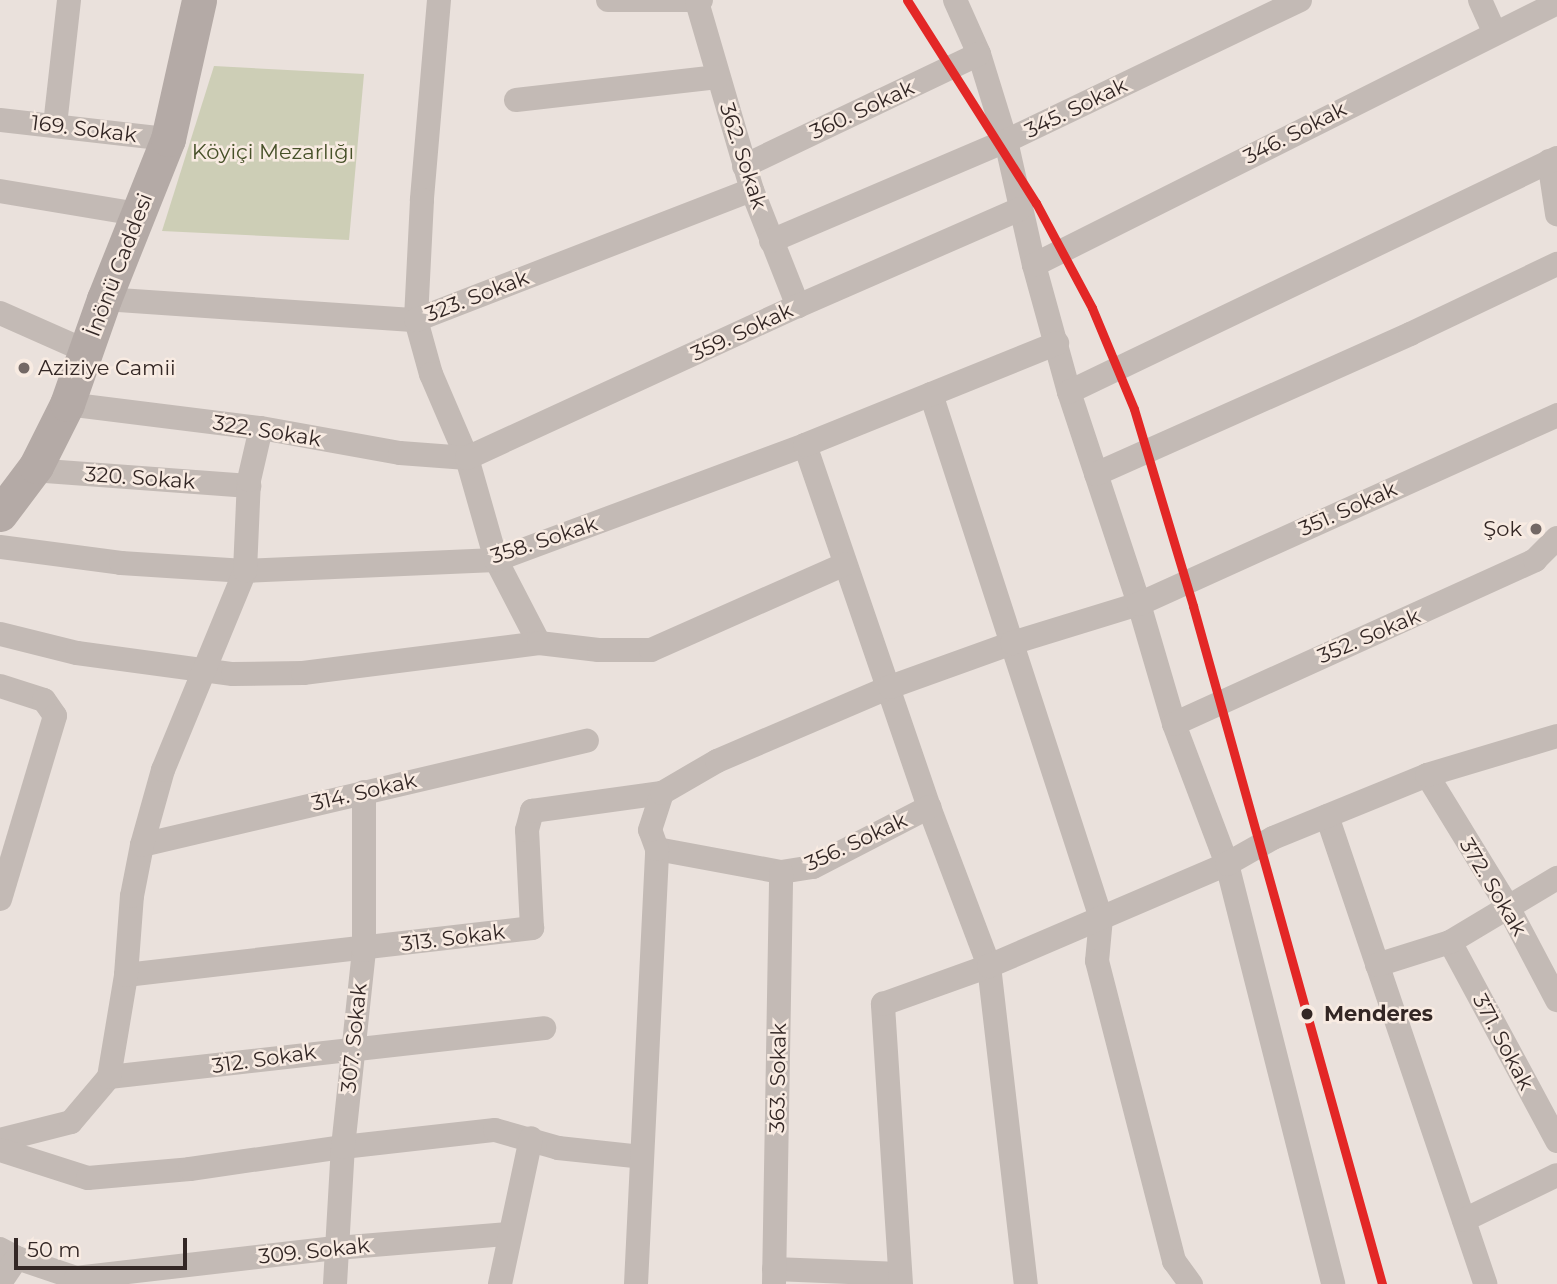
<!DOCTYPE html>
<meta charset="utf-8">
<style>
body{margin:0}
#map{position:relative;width:1557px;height:1284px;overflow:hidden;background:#eae1dc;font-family:Montserrat,sans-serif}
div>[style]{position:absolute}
.green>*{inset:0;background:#cdceb6}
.minor>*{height:24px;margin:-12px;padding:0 12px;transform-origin:12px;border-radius:12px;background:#c3bab5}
.secondary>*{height:35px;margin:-17.5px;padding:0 17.5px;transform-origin:17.5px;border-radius:17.5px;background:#b4aaa6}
.metro-1>*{height:9px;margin:-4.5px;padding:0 4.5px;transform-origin:4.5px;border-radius:4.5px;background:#e32726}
.dots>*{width:19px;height:19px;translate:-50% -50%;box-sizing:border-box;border:4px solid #f8ebe2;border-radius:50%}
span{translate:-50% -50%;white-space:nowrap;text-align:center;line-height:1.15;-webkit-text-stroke:5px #f8ebe2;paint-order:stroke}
.street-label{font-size:21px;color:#332725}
.park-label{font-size:21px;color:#475129}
.poi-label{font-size:21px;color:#332725}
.left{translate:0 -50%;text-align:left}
.right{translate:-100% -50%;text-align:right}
.stop-label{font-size:21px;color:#332725;font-weight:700}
.scale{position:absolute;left:14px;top:1238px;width:173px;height:32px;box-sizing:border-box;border:4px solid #332725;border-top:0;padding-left:9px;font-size:21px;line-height:24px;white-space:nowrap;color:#332725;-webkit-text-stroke:5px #f8ebe2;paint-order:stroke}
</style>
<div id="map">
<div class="green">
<div style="clip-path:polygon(214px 66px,364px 74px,349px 240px,162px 231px)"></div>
</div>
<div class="minor">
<div style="left:439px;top:0;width:201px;rotate:94.9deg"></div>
<div style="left:422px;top:200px;width:120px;rotate:92.9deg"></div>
<div style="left:416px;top:320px;width:56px;rotate:74.5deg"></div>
<div style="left:431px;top:374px;width:91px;rotate:66.8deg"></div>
<div style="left:467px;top:458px;width:106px;rotate:74.1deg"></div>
<div style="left:496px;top:560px;width:93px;rotate:62.6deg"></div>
<div style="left:608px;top:0;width:93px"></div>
<div style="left:955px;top:0;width:59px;rotate:66deg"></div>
<div style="left:979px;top:54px;width:91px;rotate:72.8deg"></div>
<div style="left:1006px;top:141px;width:127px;rotate:77.3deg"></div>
<div style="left:1034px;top:265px;width:132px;rotate:74.6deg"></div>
<div style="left:1069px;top:392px;width:223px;rotate:71.7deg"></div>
<div style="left:1139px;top:604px;width:125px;rotate:73.7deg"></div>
<div style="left:1174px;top:724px;width:150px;rotate:69.3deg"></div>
<div style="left:1227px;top:864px;width:433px;rotate:75.8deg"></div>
<div style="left:1480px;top:0;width:36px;rotate:66deg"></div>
<div style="left:697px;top:2px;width:196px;rotate:73.7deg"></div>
<div style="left:752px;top:190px;width:125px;rotate:68.4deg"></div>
<div style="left:516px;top:100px;width:203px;rotate:-6.5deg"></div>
<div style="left:0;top:120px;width:169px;rotate:6.5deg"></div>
<div style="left:55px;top:125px;width:126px;rotate:-83.6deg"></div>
<div style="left:1549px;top:161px;width:54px;rotate:81.4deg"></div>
<div style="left:744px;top:166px;width:260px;rotate:-25.5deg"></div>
<div style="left:0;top:191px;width:140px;rotate:9.5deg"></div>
<div style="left:771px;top:241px;width:255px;rotate:-23.1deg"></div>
<div style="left:1006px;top:141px;width:326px;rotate:-25.6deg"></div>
<div style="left:1034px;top:265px;width:585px;rotate:-26.61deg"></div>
<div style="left:104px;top:299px;width:313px;rotate:3.9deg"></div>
<div style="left:416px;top:320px;width:360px;rotate:-21.2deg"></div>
<div style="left:0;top:313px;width:94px;rotate:23.8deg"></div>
<div style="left:1069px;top:392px;width:541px;rotate:-25.62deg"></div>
<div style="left:931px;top:394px;width:551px;rotate:72.03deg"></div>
<div style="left:1101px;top:918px;width:43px;rotate:95.3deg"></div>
<div style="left:1097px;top:961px;width:310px;rotate:75.6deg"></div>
<div style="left:1174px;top:1261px;width:29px;rotate:54deg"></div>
<div style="left:67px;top:404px;width:195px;rotate:7.1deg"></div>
<div style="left:261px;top:428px;width:141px;rotate:10.2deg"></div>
<div style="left:400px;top:453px;width:67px;rotate:4.3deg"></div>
<div style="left:467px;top:458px;width:364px;rotate:-24.7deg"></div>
<div style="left:798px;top:306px;width:242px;rotate:-23.6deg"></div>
<div style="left:805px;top:445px;width:383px;rotate:71.1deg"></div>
<div style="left:929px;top:807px;width:170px;rotate:69.3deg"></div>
<div style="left:989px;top:966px;width:320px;rotate:83.4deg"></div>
<div style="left:32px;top:470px;width:218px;rotate:4.2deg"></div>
<div style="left:1096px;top:474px;width:344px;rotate:-24deg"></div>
<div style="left:1410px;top:334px;width:163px;rotate:-25.5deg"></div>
<div style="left:0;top:547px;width:122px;rotate:7.5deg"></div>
<div style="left:121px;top:563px;width:124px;rotate:3.7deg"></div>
<div style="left:245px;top:571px;width:251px;rotate:-2.5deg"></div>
<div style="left:496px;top:560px;width:330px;rotate:-20.4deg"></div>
<div style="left:805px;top:445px;width:272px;rotate:-22deg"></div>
<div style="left:0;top:634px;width:79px;rotate:13.9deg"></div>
<div style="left:77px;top:653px;width:157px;rotate:7.7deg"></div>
<div style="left:233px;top:674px;width:70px;rotate:-0.8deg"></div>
<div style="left:303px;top:673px;width:238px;rotate:-7.2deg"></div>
<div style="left:539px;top:643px;width:60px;rotate:6.7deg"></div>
<div style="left:599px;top:650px;width:52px"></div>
<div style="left:651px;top:650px;width:212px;rotate:-23.9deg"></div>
<div style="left:0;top:686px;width:46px;rotate:17.7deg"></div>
<div style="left:44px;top:700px;width:19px;rotate:55deg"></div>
<div style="left:55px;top:716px;width:191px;rotate:106.7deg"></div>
<div style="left:1174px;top:724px;width:397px;rotate:-24.4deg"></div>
<div style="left:1535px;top:560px;width:31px;rotate:-45deg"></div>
<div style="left:1427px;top:775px;width:157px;rotate:58.5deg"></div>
<div style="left:1509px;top:909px;width:103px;rotate:62.2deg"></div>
<div style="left:1327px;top:816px;width:494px;rotate:71.3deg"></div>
<div style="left:142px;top:845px;width:457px;rotate:-13.2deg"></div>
<div style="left:657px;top:849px;width:126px;rotate:10.5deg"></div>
<div style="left:781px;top:872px;width:32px;rotate:-9deg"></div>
<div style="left:813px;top:867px;width:131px;rotate:-27.3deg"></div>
<div style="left:1450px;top:942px;width:226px;rotate:61.7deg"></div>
<div style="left:1377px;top:965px;width:77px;rotate:-17.5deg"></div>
<div style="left:1450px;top:942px;width:125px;rotate:-30.9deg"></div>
<div style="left:126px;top:975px;width:409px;rotate:-6.6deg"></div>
<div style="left:532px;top:928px;width:98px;rotate:-92.9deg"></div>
<div style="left:527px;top:830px;width:20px;rotate:-75deg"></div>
<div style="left:532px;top:811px;width:131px;rotate:-7.9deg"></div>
<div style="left:109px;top:1077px;width:438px;rotate:-6.4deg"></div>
<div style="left:0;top:1140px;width:73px;rotate:-14.2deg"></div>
<div style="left:71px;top:1122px;width:59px;rotate:-49.8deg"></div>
<div style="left:109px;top:1077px;width:103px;rotate:-80.5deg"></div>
<div style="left:126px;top:975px;width:79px;rotate:-85.7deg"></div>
<div style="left:132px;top:896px;width:52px;rotate:-78.9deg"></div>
<div style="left:142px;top:845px;width:78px;rotate:-74.4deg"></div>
<div style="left:163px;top:770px;width:215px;rotate:-67.6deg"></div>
<div style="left:245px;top:571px;width:91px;rotate:-87.5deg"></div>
<div style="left:249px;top:480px;width:53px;rotate:-77deg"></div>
<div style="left:0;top:1150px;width:92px;rotate:17.7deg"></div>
<div style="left:88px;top:1178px;width:102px;rotate:-5deg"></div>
<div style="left:190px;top:1169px;width:155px;rotate:-8.2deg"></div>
<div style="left:343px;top:1147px;width:153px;rotate:-6.4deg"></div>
<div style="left:495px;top:1130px;width:66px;rotate:15.9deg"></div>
<div style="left:558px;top:1148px;width:84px;rotate:6.1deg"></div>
<div style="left:1464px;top:1220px;width:103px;rotate:-25.8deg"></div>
<div style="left:0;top:1249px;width:19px;rotate:28deg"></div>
<div style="left:17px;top:1258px;width:62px;rotate:18.7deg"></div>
<div style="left:76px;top:1278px;width:263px;rotate:-6.6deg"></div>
<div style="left:337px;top:1248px;width:172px;rotate:-4.7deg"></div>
<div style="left:774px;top:1269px;width:126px;rotate:2.3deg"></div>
<div style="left:0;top:1283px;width:30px;rotate:-56deg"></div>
<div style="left:335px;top:1284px;width:137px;rotate:-86.7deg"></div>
<div style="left:343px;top:1147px;width:198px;rotate:-83.9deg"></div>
<div style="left:364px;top:950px;width:158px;rotate:-90deg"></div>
<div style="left:500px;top:1284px;width:149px;rotate:-78deg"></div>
<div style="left:636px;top:1284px;width:436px;rotate:-87.2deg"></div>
<div style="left:657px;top:849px;width:20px;rotate:-110deg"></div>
<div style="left:650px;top:830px;width:39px;rotate:-72deg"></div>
<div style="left:662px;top:793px;width:64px;rotate:-30.2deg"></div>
<div style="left:717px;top:761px;width:188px;rotate:-23.2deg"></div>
<div style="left:890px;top:687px;width:130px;rotate:-19.8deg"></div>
<div style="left:1012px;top:643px;width:133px;rotate:-17.1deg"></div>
<div style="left:1139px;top:604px;width:459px;rotate:-24.3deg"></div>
<div style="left:774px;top:1284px;width:412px;rotate:-89deg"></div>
<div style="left:901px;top:1284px;width:281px;rotate:-93.7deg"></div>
<div style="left:883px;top:1004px;width:113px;rotate:-19.7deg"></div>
<div style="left:989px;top:966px;width:259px;rotate:-23.2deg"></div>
<div style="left:1227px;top:864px;width:53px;rotate:-29.5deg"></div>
<div style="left:1273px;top:838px;width:166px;rotate:-22.2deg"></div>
<div style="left:1427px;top:775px;width:136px;rotate:-16.7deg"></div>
</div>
<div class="secondary">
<div style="left:0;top:514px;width:60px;rotate:-53.1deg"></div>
<div style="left:36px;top:466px;width:69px;rotate:-63.4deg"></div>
<div style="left:67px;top:404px;width:111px;rotate:-70.6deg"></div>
<div style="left:104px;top:299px;width:172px;rotate:-68.2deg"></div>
<div style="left:168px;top:139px;width:142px;rotate:-77.4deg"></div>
</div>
<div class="metro-1">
<div style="left:907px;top:0;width:241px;rotate:57.6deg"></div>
<div style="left:1036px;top:203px;width:119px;rotate:61.9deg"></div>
<div style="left:1092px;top:308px;width:109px;rotate:67.4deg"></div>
<div style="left:1134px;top:409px;width:206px;rotate:73.3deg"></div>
<div style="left:1193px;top:606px;width:704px;rotate:74.42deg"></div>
</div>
<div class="dots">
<div style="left:24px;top:368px;background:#736865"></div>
<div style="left:1536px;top:529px;background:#736865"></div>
<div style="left:1307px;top:1014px;background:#332725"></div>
</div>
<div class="street-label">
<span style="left:1076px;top:108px;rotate:-26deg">345. Sokak</span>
<span style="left:862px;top:110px;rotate:-25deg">360. Sokak</span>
<span style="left:84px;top:129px;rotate:7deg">169. Sokak</span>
<span style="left:1295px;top:133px;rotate:-27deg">346. Sokak</span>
<span style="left:743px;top:156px;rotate:72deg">362. Sokak</span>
<span style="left:119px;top:265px;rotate:-69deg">İnönü Caddesi</span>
<span style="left:477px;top:296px;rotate:-21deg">323. Sokak</span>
<span style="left:742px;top:332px;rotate:-25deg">359. Sokak</span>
<span style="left:267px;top:431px;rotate:9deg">322. Sokak</span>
<span style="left:140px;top:478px;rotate:4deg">320. Sokak</span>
<span style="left:1348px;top:509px;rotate:-24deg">351. Sokak</span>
<span style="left:544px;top:540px;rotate:-18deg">358. Sokak</span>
<span style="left:1369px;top:636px;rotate:-23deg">352. Sokak</span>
<span style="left:364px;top:792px;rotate:-13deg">314. Sokak</span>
<span style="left:856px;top:842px;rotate:-25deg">356. Sokak</span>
<span style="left:1493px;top:887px;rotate:59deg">372. Sokak</span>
<span style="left:453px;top:938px;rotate:-7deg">313. Sokak</span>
<span style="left:354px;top:1038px;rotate:-84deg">307. Sokak</span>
<span style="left:1503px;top:1042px;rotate:62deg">371. Sokak</span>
<span style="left:264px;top:1059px;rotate:-8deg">312. Sokak</span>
<span style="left:778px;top:1078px;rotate:-89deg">363. Sokak</span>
<span style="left:314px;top:1251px;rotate:-6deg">309. Sokak</span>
</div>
<div class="park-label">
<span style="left:273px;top:152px">Köyiçi Mezarlığı</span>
</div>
<div class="poi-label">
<span class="left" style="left:38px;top:368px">Aziziye Camii</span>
<span class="right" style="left:1522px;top:529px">Şok</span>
</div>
<div class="stop-label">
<span class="left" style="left:1324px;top:1014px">Menderes</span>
</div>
<div class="scale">50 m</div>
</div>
